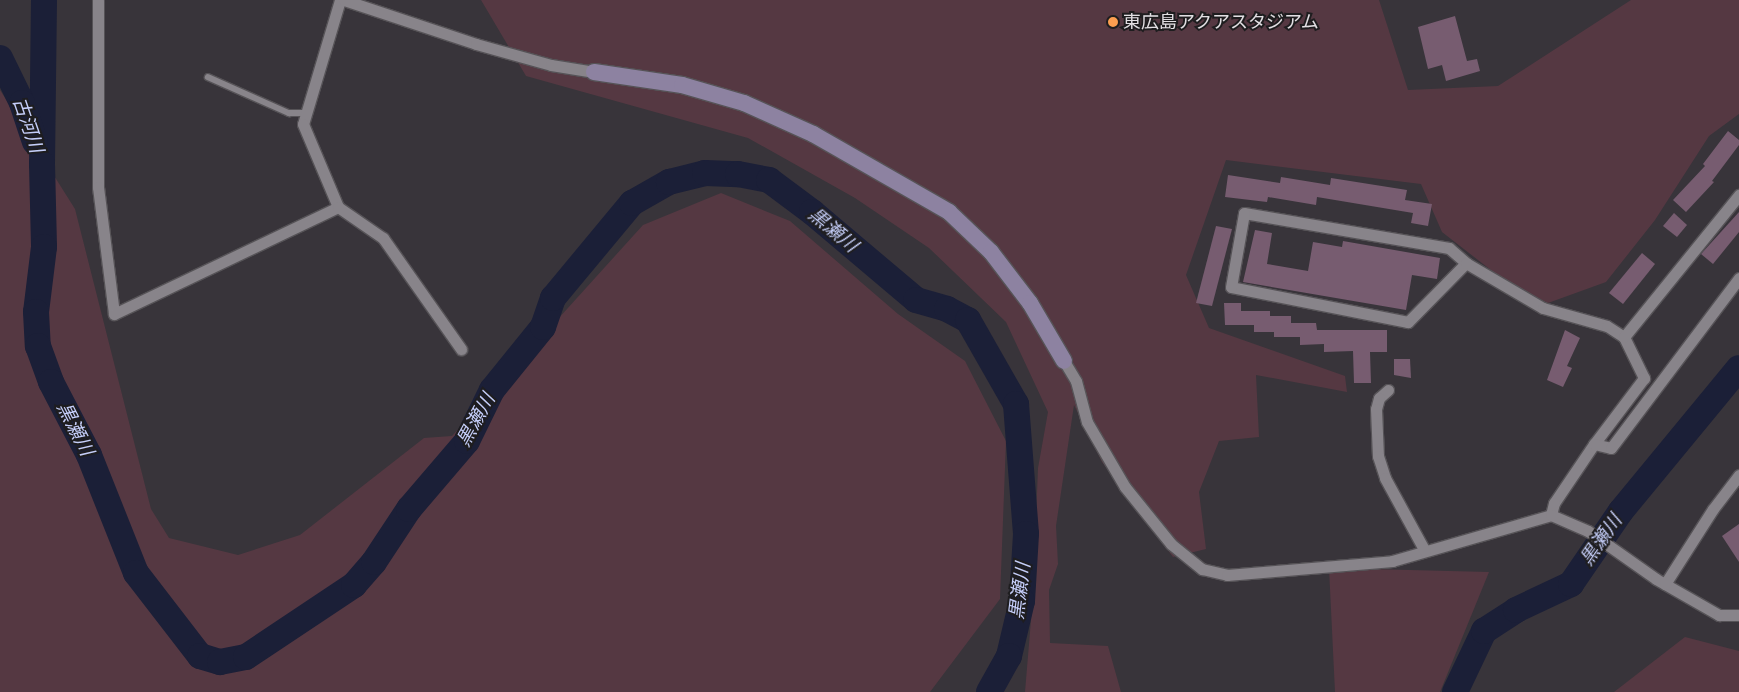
<!DOCTYPE html>
<meta charset="utf-8">
<style>
body{margin:0}
#map{position:relative;width:1739px;height:692px;overflow:hidden;background:#38343a;font-family:"PT Sans","Noto Sans JP",sans-serif}
div>[style]{position:absolute}
.green>*{inset:0;background:#553842}
.river>*{height:26px;margin:-13px;padding:0 13px;transform-origin:13px;border-radius:13px;background:#1b1f37}
.building>*{inset:0;background:#775c70}
.roads{filter:drop-shadow(1px 0 #565357) drop-shadow(-1px 0 #565357) drop-shadow(0 1px #565357) drop-shadow(0 -1px #565357)}
.lane>*{height:5.5px;margin:-2.75px;padding:0 2.75px;transform-origin:2.75px;border-radius:2.75px;background:#88848a}
.street>*{height:11px;margin:-5.5px;padding:0 5.5px;transform-origin:5.5px;border-radius:5.5px;background:#88848a}
.secondary>*{height:16px;margin:-8px;padding:0 8px;transform-origin:8px;border-radius:8px;background:#8d82a1}
.dots>*{width:14px;height:14px;translate:-50% -50%;box-sizing:border-box;border:2px solid #1e1d1f;border-radius:50%}
span{translate:-50% -50%;white-space:nowrap;text-align:center;line-height:1.15;-webkit-text-stroke:4px #1e1d1f;paint-order:stroke}
.poi-label{font-size:18px;color:#e2dfe3}
.left{translate:0 -50%;text-align:left}
.water-label{font-size:19px;color:#c5cef9;font-style:italic}
</style>
<div id="map">
<div class="green">
<div style="clip-path:polygon(481px 0,1379px 0,1408px 90px,1498px 86px,1631px 0,1739px 0,1739px 114px,1709px 136px,1655px 220px,1606px 282px,1548px 303px,1505px 281px,1442px 232px,1421px 184px,1226px 160px,1186px 275px,1209px 328px,1345px 376px,1347px 392px,1256px 375px,1259px 437px,1219px 441px,1199px 492px,1206px 549px,1173px 557px,1102px 462px,1074px 405px,1056px 526px,1058px 564px,1049px 590px,1050px 643px,1108px 646px,1121px 692px,1025px 692px,1033px 596px,1038px 468px,1048px 412px,1006px 322px,929px 248px,855px 198px,748px 138px,526px 76px)"></div>
<div style="clip-path:polygon(0 90px,75px 209px,151px 509px,169px 538px,238px 555px,300px 535px,424px 438px,452px 436px,643px 225px,721px 193px,790px 221px,898px 314px,965px 361px,1006px 441px,1000px 599px,930px 692px,0 692px)"></div>
<div style="clip-path:polygon(1329px 568px,1489px 572px,1440px 692px,1335px 692px)"></div>
<div style="clip-path:polygon(1685px 637px,1739px 651px,1739px 692px,1614px 692px)"></div>
</div>
<div class="river">
<div style="left:44px;top:0;width:164px;rotate:90.7deg"></div>
<div style="left:42px;top:164px;width:83px;rotate:88.6deg"></div>
<div style="left:44px;top:247px;width:65px;rotate:97deg"></div>
<div style="left:36px;top:312px;width:34px;rotate:87deg"></div>
<div style="left:38px;top:346px;width:38px;rotate:70deg"></div>
<div style="left:51px;top:382px;width:82px;rotate:62.5deg"></div>
<div style="left:89px;top:455px;width:127px;rotate:68.3deg"></div>
<div style="left:136px;top:573px;width:105px;rotate:52.4deg"></div>
<div style="left:200px;top:656px;width:21px;rotate:17deg"></div>
<div style="left:220px;top:662px;width:26px;rotate:-11deg"></div>
<div style="left:246px;top:657px;width:130px;rotate:-33.7deg"></div>
<div style="left:354px;top:585px;width:30px;rotate:-49deg"></div>
<div style="left:374px;top:562px;width:64px;rotate:-56.6deg"></div>
<div style="left:409px;top:509px;width:89px;rotate:-49.5deg"></div>
<div style="left:467px;top:441px;width:57px;rotate:-63.9deg"></div>
<div style="left:492px;top:390px;width:81px;rotate:-51deg"></div>
<div style="left:543px;top:327px;width:31px;rotate:-71deg"></div>
<div style="left:553px;top:298px;width:124px;rotate:-50.3deg"></div>
<div style="left:632px;top:203px;width:43px;rotate:-29.6deg"></div>
<div style="left:669px;top:182px;width:37px;rotate:-14deg"></div>
<div style="left:705px;top:173px;width:33px;rotate:2deg"></div>
<div style="left:738px;top:174px;width:32px;rotate:11deg"></div>
<div style="left:769px;top:180px;width:54px;rotate:36.7deg"></div>
<div style="left:812px;top:212px;width:136px;rotate:40.2deg"></div>
<div style="left:916px;top:300px;width:32px;rotate:16deg"></div>
<div style="left:947px;top:309px;width:24px;rotate:28deg"></div>
<div style="left:968px;top:320px;width:97px;rotate:60.3deg"></div>
<div style="left:1016px;top:404px;width:130px;rotate:85.6deg"></div>
<div style="left:1026px;top:534px;width:67px;rotate:93.4deg"></div>
<div style="left:1022px;top:601px;width:57px;rotate:103.3deg"></div>
<div style="left:1009px;top:656px;width:41px;rotate:119.1deg"></div>
<div style="left:0;top:58px;width:50px;rotate:63.9deg"></div>
<div style="left:22px;top:103px;width:41px;rotate:71.6deg"></div>
<div style="left:1455px;top:692px;width:68px;rotate:-64.6deg"></div>
<div style="left:1484px;top:631px;width:38px;rotate:-33deg"></div>
<div style="left:1516px;top:610px;width:61px;rotate:-25.3deg"></div>
<div style="left:1571px;top:584px;width:88px;rotate:-55.6deg"></div>
<div style="left:1621px;top:511px;width:185px;rotate:-50.5deg"></div>
</div>
<div class="building">
<div style="clip-path:polygon(1455px 16px,1467px 61px,1477px 59px,1480px 71px,1446px 81px,1442px 65px,1428px 69px,1418px 27px)"></div>
<div style="clip-path:polygon(1728px 131px,1739px 140px,1739px 145px,1712px 181px,1714px 182px,1686px 212px,1673px 200px,1705px 166px,1703px 164px)"></div>
<div style="clip-path:polygon(1228px 175px,1280px 183px,1281px 177px,1330px 185px,1331px 178px,1407px 190px,1405px 200px,1432px 204px,1428px 226px,1411px 223px,1413px 213px,1317px 197px,1316px 205px,1268px 197px,1267px 202px,1225px 197px)"></div>
<div style="clip-path:polygon(1739px 212px,1739px 232px,1713px 264px,1701px 254px)"></div>
<div style="clip-path:polygon(1674px 213px,1687px 225px,1677px 237px,1663px 226px)"></div>
<div style="clip-path:polygon(1216px 226px,1232px 229px,1212px 306px,1196px 303px)"></div>
<div style="clip-path:polygon(1255px 230px,1272px 233px,1267px 264px,1308px 271px,1313px 242px,1342px 247px,1343px 241px,1440px 258px,1437px 279px,1412px 275px,1406px 310px,1243px 282px)"></div>
<div style="clip-path:polygon(1642px 253px,1655px 264px,1623px 304px,1609px 293px)"></div>
<div style="clip-path:polygon(1224px 303px,1241px 303px,1241px 311px,1270px 311px,1270px 316px,1291px 316px,1291px 323px,1316px 323px,1317px 330px,1387px 330px,1387px 352px,1370px 352px,1371px 383px,1354px 383px,1353px 351px,1324px 352px,1324px 344px,1300px 345px,1300px 337px,1274px 337px,1274px 332px,1254px 332px,1254px 325px,1225px 325px)"></div>
<div style="clip-path:polygon(1565px 330px,1580px 338px,1567px 366px,1572px 368px,1563px 387px,1547px 380px)"></div>
<div style="clip-path:polygon(1394px 359px,1410px 359px,1411px 378px,1394px 375px)"></div>
<div style="clip-path:polygon(1739px 524px,1739px 562px,1722px 536px)"></div>
</div>
<div class="roads">
<div class="lane">
<div style="left:208px;top:77px;width:89px;rotate:24deg"></div>
<div style="left:289px;top:113px;width:17px"></div>
</div>
<div class="street">
<div style="left:98px;top:0;width:187px;rotate:90deg"></div>
<div style="left:98px;top:187px;width:128px;rotate:82.8deg"></div>
<div style="left:114px;top:314px;width:248px;rotate:-25.5deg"></div>
<div style="left:340px;top:0;width:129px;rotate:106.6deg"></div>
<div style="left:303px;top:124px;width:90px;rotate:67.1deg"></div>
<div style="left:338px;top:207px;width:55px;rotate:34.6deg"></div>
<div style="left:383px;top:238px;width:136px;rotate:54.9deg"></div>
<div style="left:344px;top:0;width:139px;rotate:18.4deg"></div>
<div style="left:476px;top:44px;width:78px;rotate:15.6deg"></div>
<div style="left:551px;top:65px;width:44px;rotate:9.2deg"></div>
<div style="left:1244px;top:213px;width:208px;rotate:9.7deg"></div>
<div style="left:1449px;top:248px;width:23px;rotate:41deg"></div>
<div style="left:1466px;top:263px;width:83px;rotate:134.5deg"></div>
<div style="left:1408px;top:322px;width:180px;rotate:-168.8deg"></div>
<div style="left:1231px;top:287px;width:75px;rotate:-80deg"></div>
<div style="left:1466px;top:263px;width:89px;rotate:30.3deg"></div>
<div style="left:1543px;top:308px;width:66px;rotate:15.7deg"></div>
<div style="left:1607px;top:326px;width:20px;rotate:33deg"></div>
<div style="left:1624px;top:337px;width:46px;rotate:64deg"></div>
<div style="left:1644px;top:378px;width:83px;rotate:127.1deg"></div>
<div style="left:1594px;top:444px;width:71px;rotate:124.1deg"></div>
<div style="left:1554px;top:503px;width:12px;rotate:104deg"></div>
<div style="left:1624px;top:337px;width:183px;rotate:-51deg"></div>
<div style="left:1064px;top:361px;width:23px;rotate:59deg"></div>
<div style="left:1076px;top:381px;width:42px;rotate:75deg"></div>
<div style="left:1087px;top:422px;width:75px;rotate:59.7deg"></div>
<div style="left:1125px;top:487px;width:73px;rotate:51.1deg"></div>
<div style="left:1171px;top:544px;width:40px;rotate:39deg"></div>
<div style="left:1202px;top:569px;width:26px;rotate:13deg"></div>
<div style="left:1227px;top:575px;width:166px;rotate:-4.8deg"></div>
<div style="left:1392px;top:561px;width:166px;rotate:-16.1deg"></div>
<div style="left:1551px;top:515px;width:40px;rotate:23.4deg"></div>
<div style="left:1588px;top:531px;width:83px;rotate:35.2deg"></div>
<div style="left:1656px;top:579px;width:73px;rotate:29.7deg"></div>
<div style="left:1719px;top:615px;width:20px"></div>
<div style="left:1388px;top:390px;width:12px;rotate:138deg"></div>
<div style="left:1379px;top:398px;width:11px;rotate:105deg"></div>
<div style="left:1376px;top:409px;width:47px;rotate:87.6deg"></div>
<div style="left:1378px;top:456px;width:23px;rotate:72deg"></div>
<div style="left:1385px;top:478px;width:83px;rotate:61.3deg"></div>
<div style="left:1594px;top:444px;width:17px;rotate:13deg"></div>
<div style="left:1611px;top:448px;width:213px;rotate:-53deg"></div>
<div style="left:1665px;top:584px;width:89px;rotate:-57.4deg"></div>
<div style="left:1713px;top:509px;width:43px;rotate:-52.6deg"></div>
</div>
<div class="secondary">
<div style="left:594px;top:72px;width:89px;rotate:8.4deg"></div>
<div style="left:682px;top:85px;width:65px;rotate:16.2deg"></div>
<div style="left:744px;top:103px;width:76px;rotate:24.2deg"></div>
<div style="left:813px;top:134px;width:157px;rotate:29.8deg"></div>
<div style="left:949px;top:212px;width:58px;rotate:43.6deg"></div>
<div style="left:991px;top:252px;width:64px;rotate:52.6deg"></div>
<div style="left:1030px;top:303px;width:67px;rotate:59.6deg"></div>
</div>
</div>
<div class="dots">
<div style="left:1113px;top:22px;background:#fb9e50"></div>
</div>
<div class="poi-label">
<span class="left" style="left:1123px;top:22px">東広島アクアスタジアム</span>
</div>
<div class="water-label">
<span style="left:28px;top:125px;rotate:71deg">古河川</span>
<span style="left:833px;top:230px;rotate:40deg">黒瀬川</span>
<span style="left:476px;top:420px;rotate:-61deg">黒瀬川</span>
<span style="left:75px;top:429px;rotate:63deg">黒瀬川</span>
<span style="left:1601px;top:540px;rotate:-55deg">黒瀬川</span>
<span style="left:1020px;top:591px;rotate:-83deg">黒瀬川</span>
</div>
</div>
